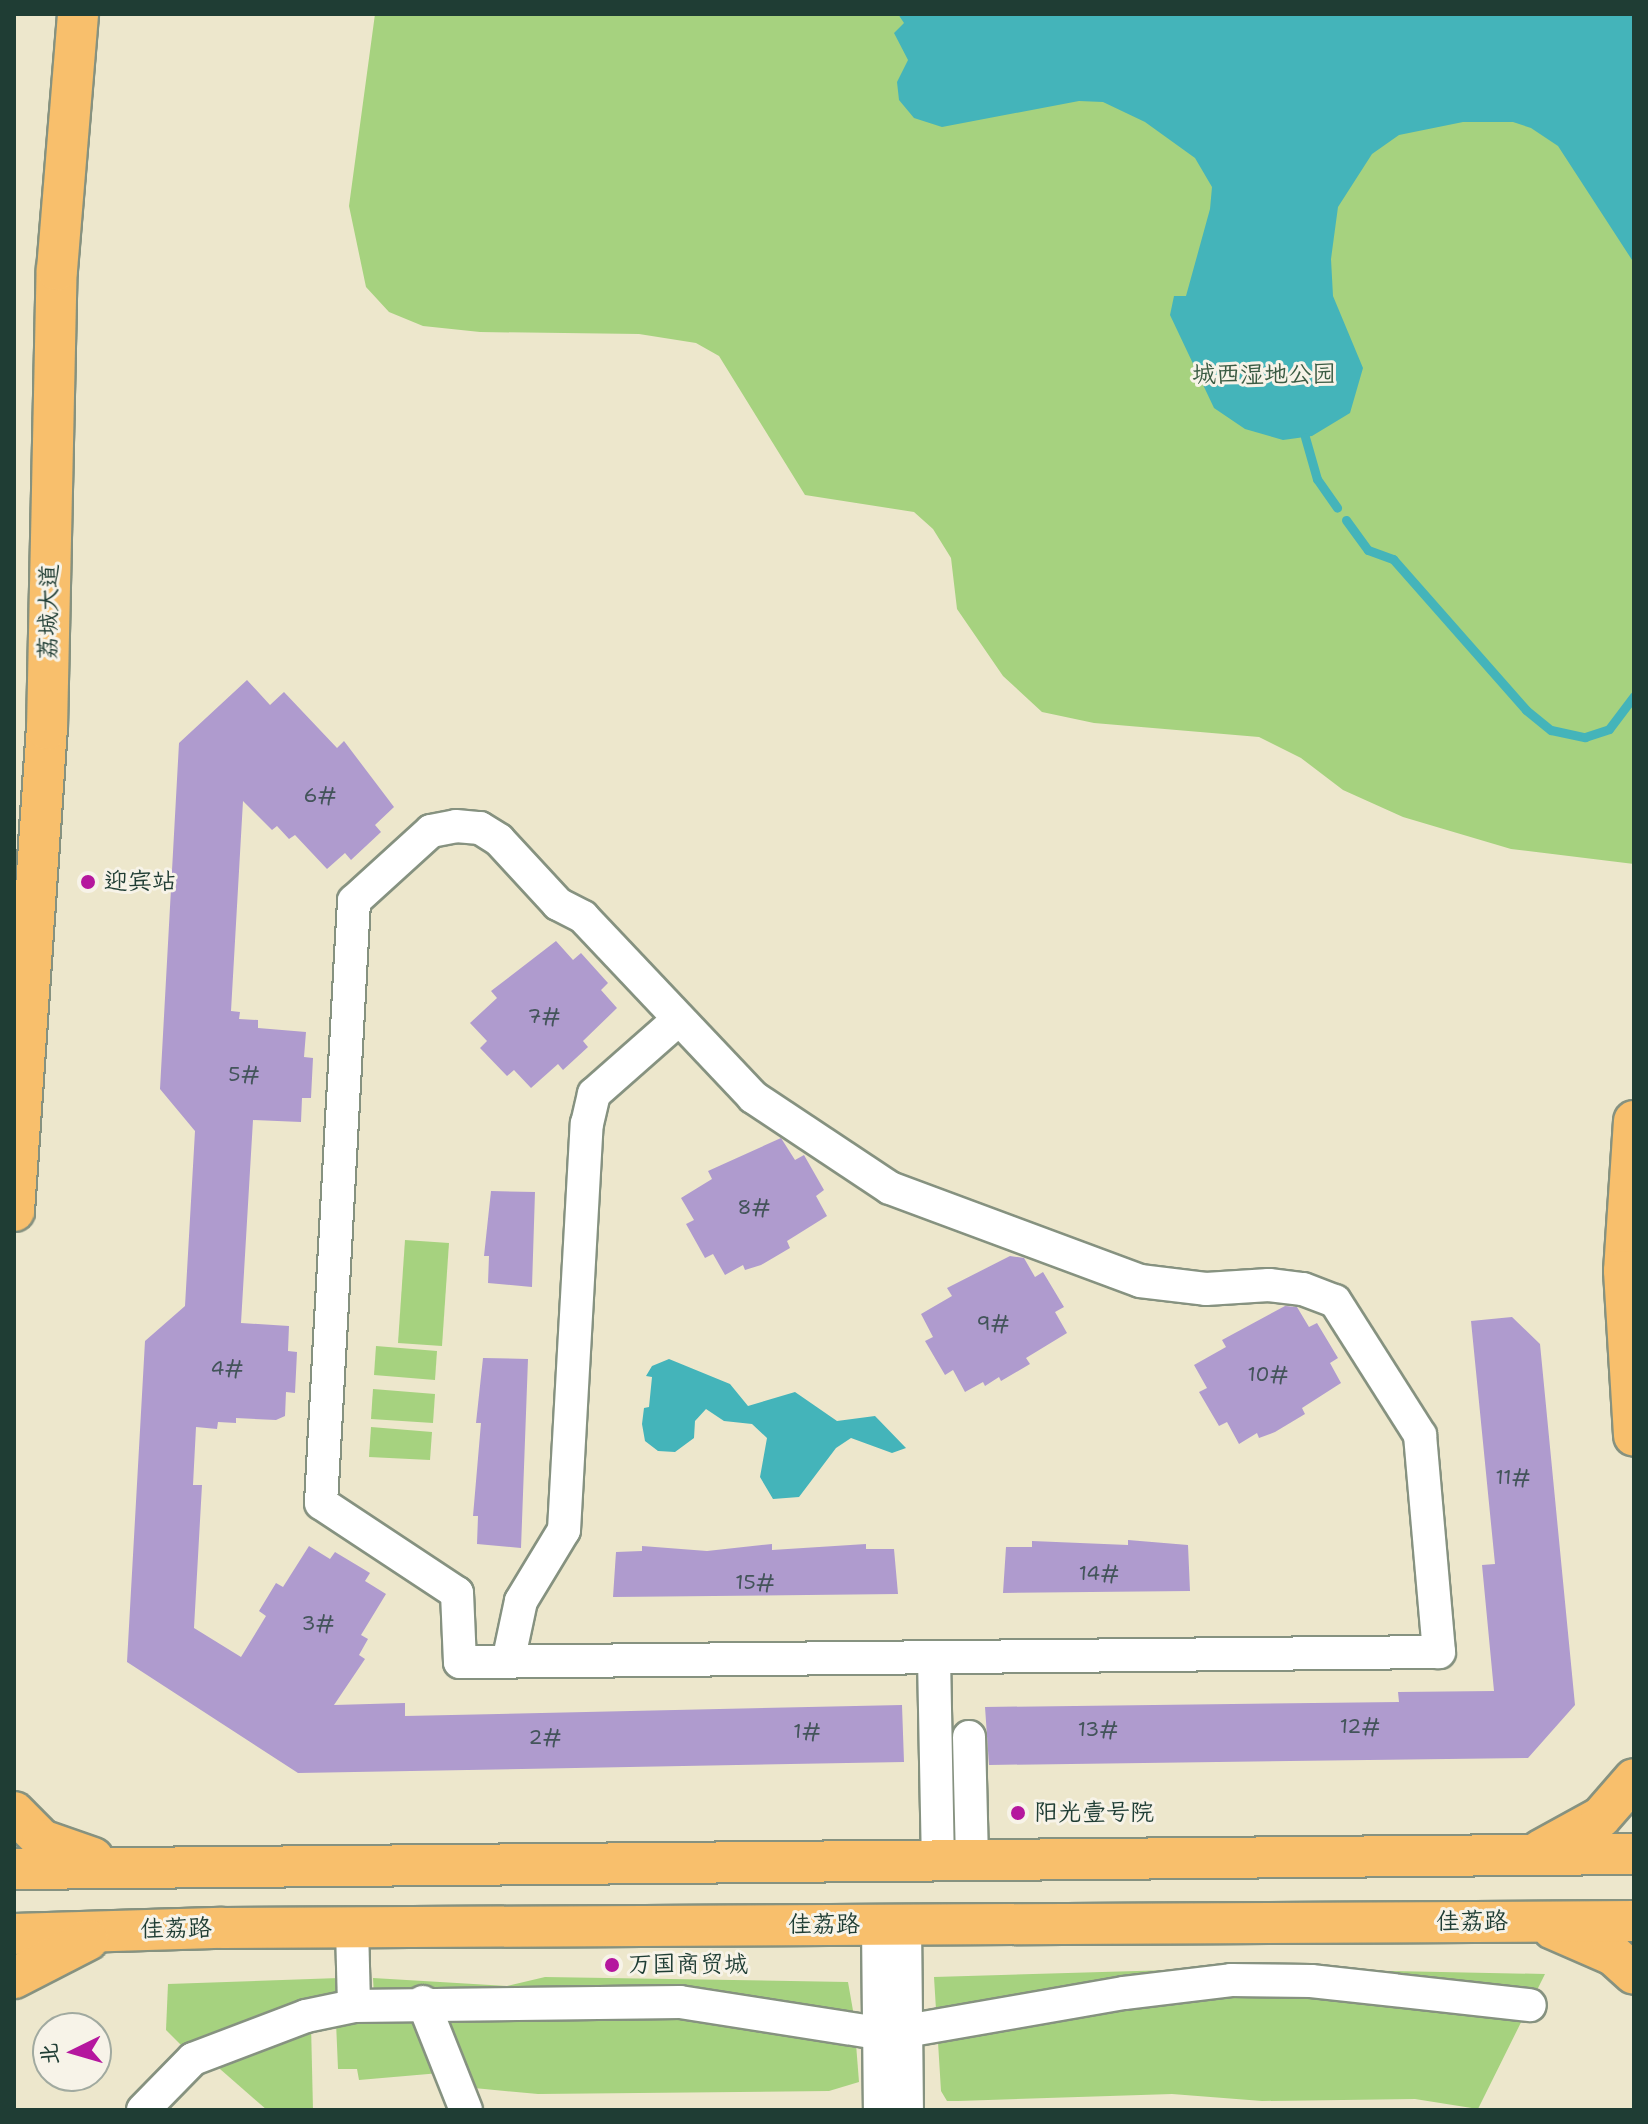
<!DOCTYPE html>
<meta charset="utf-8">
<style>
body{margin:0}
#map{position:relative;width:1648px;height:2124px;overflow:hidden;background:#ede7cc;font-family:"Shantell Sans","LXGW WenKai TC",sans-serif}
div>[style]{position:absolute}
.green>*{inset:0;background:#a6d27f}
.water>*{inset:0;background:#44b4ba}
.stream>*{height:9px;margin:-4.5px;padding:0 4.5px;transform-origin:4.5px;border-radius:4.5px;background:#44b4ba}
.building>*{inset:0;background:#af9bce}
.roads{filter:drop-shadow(2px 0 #869280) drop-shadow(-2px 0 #869280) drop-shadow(0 2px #869280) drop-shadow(0 -2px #869280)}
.minor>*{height:32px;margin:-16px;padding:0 16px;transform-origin:16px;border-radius:16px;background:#fff}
.major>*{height:40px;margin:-20px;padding:0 20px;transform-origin:20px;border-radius:20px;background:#f8bf6c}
.dots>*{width:22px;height:22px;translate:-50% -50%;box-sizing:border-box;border:4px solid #f7f3e8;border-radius:50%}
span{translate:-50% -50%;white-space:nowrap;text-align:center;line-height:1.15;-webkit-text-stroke:6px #f7f3e8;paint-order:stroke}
.number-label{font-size:20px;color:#43545a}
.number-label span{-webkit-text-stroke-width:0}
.park-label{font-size:24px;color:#3a5b43}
.street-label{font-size:24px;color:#1f3d34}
.poi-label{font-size:24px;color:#1f3d34}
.left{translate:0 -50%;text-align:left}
.frame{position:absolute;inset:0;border:16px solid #1f3d34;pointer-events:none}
.north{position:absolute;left:32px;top:2012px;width:80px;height:80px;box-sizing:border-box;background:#f7f3e8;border:2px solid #a1aaa0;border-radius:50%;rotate:265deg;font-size:22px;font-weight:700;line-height:32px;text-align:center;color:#1f3d34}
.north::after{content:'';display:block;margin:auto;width:28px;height:36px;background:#b5179e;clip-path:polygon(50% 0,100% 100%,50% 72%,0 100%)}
</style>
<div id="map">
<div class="green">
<div style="clip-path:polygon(375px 14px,1634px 14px,1634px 864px,1511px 849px,1403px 817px,1343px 790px,1301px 758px,1259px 737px,1094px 723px,1042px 712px,1003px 676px,957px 609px,951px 558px,933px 529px,914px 512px,805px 495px,719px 356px,696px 343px,639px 334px,480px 332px,423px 326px,389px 312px,366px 287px,349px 206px)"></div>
<div style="clip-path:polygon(405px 1240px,449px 1243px,442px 1346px,398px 1343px)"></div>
<div style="clip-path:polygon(376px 1346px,437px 1351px,435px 1380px,374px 1375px)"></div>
<div style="clip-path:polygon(373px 1389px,435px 1394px,433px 1423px,371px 1419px)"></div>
<div style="clip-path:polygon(371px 1427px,432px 1432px,430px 1460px,369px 1457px)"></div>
<div style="clip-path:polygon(1240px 1968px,1545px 1974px,1478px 2109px,1415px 2099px,1262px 2101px,1172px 2094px,958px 2101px,947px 2101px,941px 2091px,934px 1977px)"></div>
<div style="clip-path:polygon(545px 1977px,848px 1982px,855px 2022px,374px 1996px,373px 1978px,507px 1986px)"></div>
<div style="clip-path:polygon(339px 1978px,341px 1993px,187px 2051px,166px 2030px,168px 1984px)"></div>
<div style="clip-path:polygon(658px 2006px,856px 2044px,859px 2082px,829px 2091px,538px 2094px,474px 2088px,448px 2034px,447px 2016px)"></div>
<div style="clip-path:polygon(406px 2018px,421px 2030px,440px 2073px,359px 2080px,357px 2069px,338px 2069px,336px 2022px)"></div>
<div style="clip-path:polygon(311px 2025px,313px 2110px,267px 2110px,220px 2069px,222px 2062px)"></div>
</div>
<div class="water">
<div style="clip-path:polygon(898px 14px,1634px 14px,1634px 263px,1558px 146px,1531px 128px,1513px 122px,1463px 122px,1399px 135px,1372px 154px,1338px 207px,1331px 259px,1333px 296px,1363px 368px,1350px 413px,1312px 436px,1283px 440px,1245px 429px,1214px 408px,1170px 315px,1174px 296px,1186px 296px,1210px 209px,1212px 187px,1195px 158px,1145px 122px,1103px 102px,1079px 101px,942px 127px,914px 118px,899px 100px,897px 82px,908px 60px,894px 33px,904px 23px)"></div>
<div style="clip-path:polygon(669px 1359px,730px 1384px,748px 1406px,795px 1392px,837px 1421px,875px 1416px,906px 1448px,892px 1453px,851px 1438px,836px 1448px,799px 1497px,773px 1499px,760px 1477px,767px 1438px,752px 1424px,724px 1421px,706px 1409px,695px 1421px,694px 1438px,675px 1452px,658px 1451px,645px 1441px,642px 1424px,644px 1408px,649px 1407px,652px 1377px,646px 1376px,652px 1366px)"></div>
</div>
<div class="stream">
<div style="left:1305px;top:437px;width:44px;rotate:74.1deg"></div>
<div style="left:1317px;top:479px;width:35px;rotate:55deg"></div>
<div style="left:1346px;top:520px;width:37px;rotate:54deg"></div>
<div style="left:1368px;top:550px;width:27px;rotate:20deg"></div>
<div style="left:1393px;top:559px;width:201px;rotate:48.6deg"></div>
<div style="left:1526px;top:710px;width:32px;rotate:39deg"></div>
<div style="left:1551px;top:730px;width:35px;rotate:12deg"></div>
<div style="left:1585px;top:737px;width:25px;rotate:-18deg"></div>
<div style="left:1609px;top:729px;width:41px;rotate:-52.9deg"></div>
</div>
<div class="building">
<div style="clip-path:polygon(247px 680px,270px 705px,284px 692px,337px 748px,344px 741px,394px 807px,375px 825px,381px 832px,351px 860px,345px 853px,327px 869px,295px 835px,289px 839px,277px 826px,272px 830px,243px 801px,231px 1011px,240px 1012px,239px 1019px,258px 1020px,258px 1028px,306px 1032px,304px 1057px,313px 1058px,311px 1098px,302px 1098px,301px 1122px,253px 1120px,241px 1323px,289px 1326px,288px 1351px,297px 1352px,295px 1393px,286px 1392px,285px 1416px,276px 1420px,236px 1418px,236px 1423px,218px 1422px,217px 1429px,196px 1427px,193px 1485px,202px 1485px,194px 1628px,241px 1657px,266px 1616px,259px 1611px,276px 1583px,283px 1587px,309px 1546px,330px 1559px,335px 1552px,370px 1573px,365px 1581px,386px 1594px,361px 1635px,368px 1639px,359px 1655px,365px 1659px,334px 1705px,405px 1703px,405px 1716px,902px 1705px,904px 1762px,298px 1773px,127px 1662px,145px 1341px,185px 1306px,195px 1131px,160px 1089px,179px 743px)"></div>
<div style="clip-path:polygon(556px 941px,573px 960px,581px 953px,608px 983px,601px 990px,617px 1008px,583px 1041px,588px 1047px,563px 1070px,558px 1064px,531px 1088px,514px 1070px,507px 1076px,480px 1048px,487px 1041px,470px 1023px,497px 998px,491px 991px)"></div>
<div style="clip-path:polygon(781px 1138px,795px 1160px,804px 1155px,824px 1190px,816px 1196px,827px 1216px,787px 1241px,790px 1248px,761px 1265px,745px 1270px,743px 1265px,725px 1275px,713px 1254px,705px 1258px,686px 1224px,694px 1220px,681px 1198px,712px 1179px,708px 1171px)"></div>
<div style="clip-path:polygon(491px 1191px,535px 1192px,532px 1287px,488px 1283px,489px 1256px,484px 1256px)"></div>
<div style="clip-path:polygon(1010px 1256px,1024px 1258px,1035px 1277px,1043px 1272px,1064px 1307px,1055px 1312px,1067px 1333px,1026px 1358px,1030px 1364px,1001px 1381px,999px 1377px,985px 1386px,983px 1382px,965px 1392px,953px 1370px,945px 1375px,925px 1341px,933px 1337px,921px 1314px,952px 1296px,947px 1288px)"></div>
<div style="clip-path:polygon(1285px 1306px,1297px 1307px,1309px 1327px,1317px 1323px,1338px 1358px,1330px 1363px,1341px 1383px,1302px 1408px,1305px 1414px,1275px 1432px,1259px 1438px,1257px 1433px,1239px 1444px,1227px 1422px,1219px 1426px,1199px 1392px,1207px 1388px,1194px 1365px,1226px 1347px,1222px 1340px)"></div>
<div style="clip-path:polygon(1512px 1317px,1540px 1344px,1575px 1705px,1528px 1758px,989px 1765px,985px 1707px,1399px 1702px,1398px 1692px,1494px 1691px,1482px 1565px,1495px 1564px,1471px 1321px)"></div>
<div style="clip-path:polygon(483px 1358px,528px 1359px,521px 1548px,477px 1544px,478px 1516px,473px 1516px,481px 1423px,476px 1423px)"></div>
<div style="clip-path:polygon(1128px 1540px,1188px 1545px,1190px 1591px,1003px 1593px,1006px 1547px,1032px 1547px,1032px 1541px,1128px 1545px)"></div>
<div style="clip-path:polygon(772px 1544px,772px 1550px,866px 1544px,866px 1549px,894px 1549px,898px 1594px,613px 1597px,616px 1552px,642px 1551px,642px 1546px,707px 1551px)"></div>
</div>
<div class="roads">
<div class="minor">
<div style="left:456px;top:826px;width:24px;rotate:5deg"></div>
<div style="left:480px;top:828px;width:22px;rotate:32deg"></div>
<div style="left:499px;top:840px;width:87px;rotate:47.3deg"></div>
<div style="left:558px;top:904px;width:28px;rotate:27deg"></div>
<div style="left:583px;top:917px;width:248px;rotate:46.6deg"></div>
<div style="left:753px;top:1097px;width:164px;rotate:33.6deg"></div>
<div style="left:890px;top:1188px;width:267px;rotate:20.4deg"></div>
<div style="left:1140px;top:1281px;width:66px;rotate:6.9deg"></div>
<div style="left:1206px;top:1289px;width:63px;rotate:-3.6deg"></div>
<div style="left:1269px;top:1285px;width:34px;rotate:7deg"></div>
<div style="left:1303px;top:1289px;width:34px;rotate:21deg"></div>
<div style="left:1335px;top:1301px;width:159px;rotate:57.6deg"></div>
<div style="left:1420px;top:1435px;width:218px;rotate:85deg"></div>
<div style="left:1439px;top:1652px;width:979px;rotate:179.41deg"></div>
<div style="left:460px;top:1662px;width:69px;rotate:-92.5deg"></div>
<div style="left:457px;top:1593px;width:163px;rotate:-146.5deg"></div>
<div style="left:321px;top:1503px;width:603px;rotate:-86.86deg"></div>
<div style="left:354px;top:901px;width:104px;rotate:-42.3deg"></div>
<div style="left:431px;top:831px;width:25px;rotate:-11deg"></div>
<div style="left:934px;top:1657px;width:202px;rotate:88.9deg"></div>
<div style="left:508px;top:1662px;width:62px;rotate:-78deg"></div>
<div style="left:521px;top:1601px;width:83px;rotate:-58.8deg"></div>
<div style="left:564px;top:1530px;width:407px;rotate:-86.8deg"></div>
<div style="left:587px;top:1124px;width:31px;rotate:-77deg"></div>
<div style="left:594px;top:1094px;width:112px;rotate:-41.4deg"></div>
<div style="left:969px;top:1737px;width:122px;rotate:88.6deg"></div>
<div style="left:878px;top:1925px;width:185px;rotate:89.4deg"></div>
<div style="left:905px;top:1925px;width:185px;rotate:89.4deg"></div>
<div style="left:352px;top:1928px;width:78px;rotate:88.5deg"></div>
<div style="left:423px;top:2002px;width:116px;rotate:68.3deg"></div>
<div style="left:906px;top:2031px;width:221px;rotate:-9.9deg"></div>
<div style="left:1124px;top:1993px;width:108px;rotate:-6.9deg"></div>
<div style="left:1231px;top:1980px;width:80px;rotate:0.7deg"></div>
<div style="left:1311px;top:1981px;width:220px;rotate:6.3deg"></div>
<div style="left:143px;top:2110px;width:71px;rotate:-45.6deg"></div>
<div style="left:193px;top:2059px;width:121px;rotate:-20.8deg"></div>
<div style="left:306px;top:2016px;width:49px;rotate:-11.8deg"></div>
<div style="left:354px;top:2006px;width:326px;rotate:-0.7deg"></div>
<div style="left:680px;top:2002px;width:201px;rotate:8.9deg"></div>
</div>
<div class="major">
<div style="left:1634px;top:1121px;width:150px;rotate:93.8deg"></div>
<div style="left:1624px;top:1271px;width:165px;rotate:86.5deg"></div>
<div style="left:14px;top:1211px;width:483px;rotate:-86.1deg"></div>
<div style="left:47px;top:729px;width:459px;rotate:-88.8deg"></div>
<div style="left:57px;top:270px;width:257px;rotate:-85.3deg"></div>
<div style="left:14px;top:1812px;width:40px;rotate:45deg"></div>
<div style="left:42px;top:1840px;width:54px;rotate:19.4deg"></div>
<div style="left:1541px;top:1850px;width:68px;rotate:-28.8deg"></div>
<div style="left:1601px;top:1817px;width:50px;rotate:-49deg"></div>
<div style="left:14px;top:1869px;width:1620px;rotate:-0.53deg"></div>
<div style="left:1553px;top:1929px;width:65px;rotate:23.4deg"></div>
<div style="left:1613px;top:1955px;width:28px;rotate:42deg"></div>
<div style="left:14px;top:1934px;width:208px;rotate:-1.7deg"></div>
<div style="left:222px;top:1928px;width:1412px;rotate:-0.28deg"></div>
<div style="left:14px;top:1978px;width:83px;rotate:-27.2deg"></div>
</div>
</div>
<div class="dots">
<div style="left:88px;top:882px;background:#b5179e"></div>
<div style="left:1018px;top:1813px;background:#b5179e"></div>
<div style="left:612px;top:1965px;background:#b5179e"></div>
</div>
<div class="number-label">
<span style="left:320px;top:795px">6#</span>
<span style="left:544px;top:1016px">7#</span>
<span style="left:244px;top:1074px">5#</span>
<span style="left:754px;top:1207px">8#</span>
<span style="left:993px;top:1323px">9#</span>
<span style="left:227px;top:1368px">4#</span>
<span style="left:1268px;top:1374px">10#</span>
<span style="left:1513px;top:1477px">11#</span>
<span style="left:1099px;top:1573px">14#</span>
<span style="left:755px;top:1582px">15#</span>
<span style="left:318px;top:1623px">3#</span>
<span style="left:1360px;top:1726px">12#</span>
<span style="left:1098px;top:1729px">13#</span>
<span style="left:807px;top:1731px">1#</span>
<span style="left:545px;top:1737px">2#</span>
</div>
<div class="park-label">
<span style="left:1264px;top:375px">城西湿地公园</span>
</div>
<div class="street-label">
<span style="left:49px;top:612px;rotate:-89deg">荔城大道</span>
<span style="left:1472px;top:1922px">佳荔路</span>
<span style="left:824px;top:1925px">佳荔路</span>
<span style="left:176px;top:1929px;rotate:-1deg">佳荔路</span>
</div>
<div class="poi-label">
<span class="left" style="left:104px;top:882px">迎宾站</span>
<span class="left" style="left:1034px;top:1813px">阳光壹号院</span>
<span class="left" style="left:628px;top:1965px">万国商贸城</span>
</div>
<div class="frame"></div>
<div class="north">北</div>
</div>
